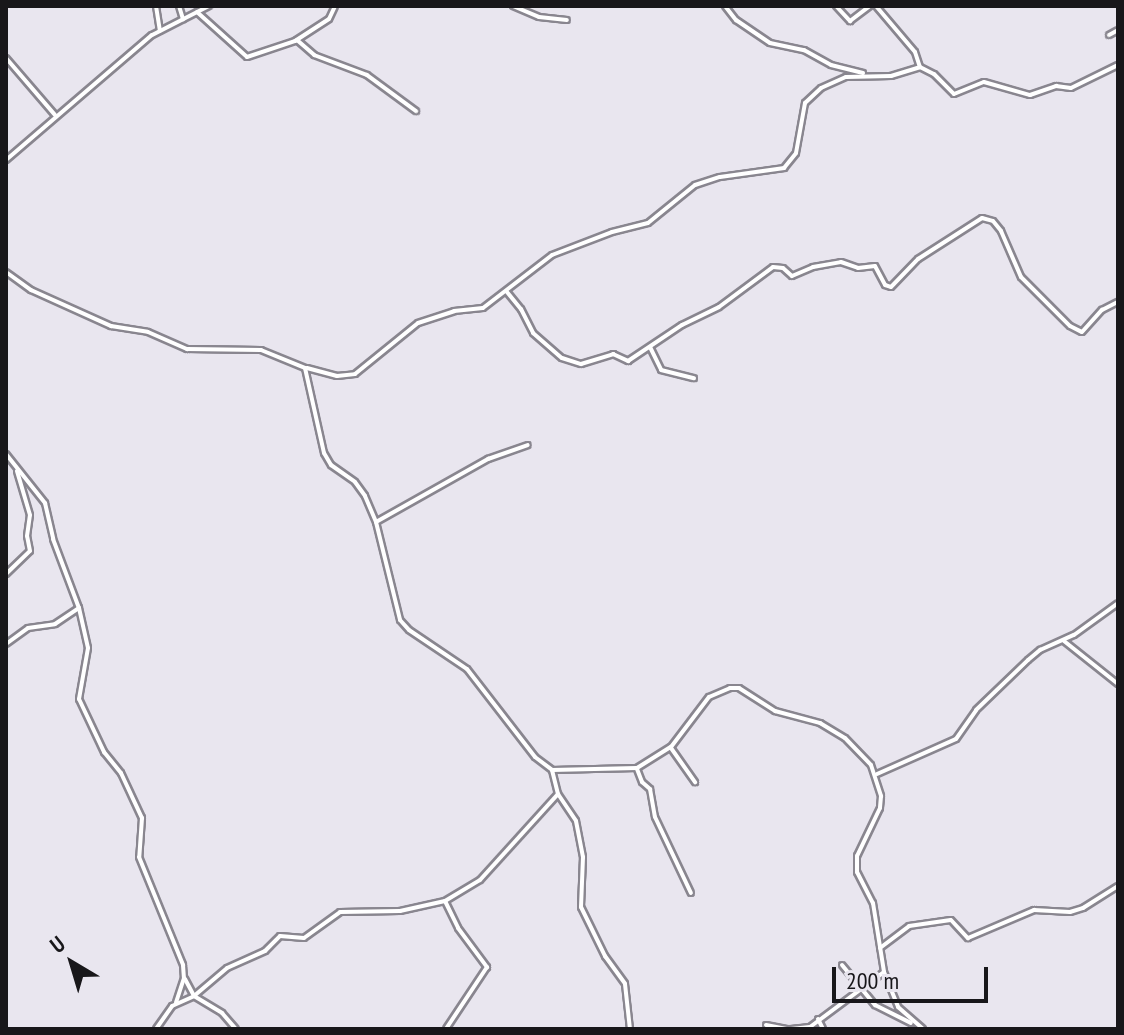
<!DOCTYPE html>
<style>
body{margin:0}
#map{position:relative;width:1124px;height:1035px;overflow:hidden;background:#e9e6ef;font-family:"PT Sans Narrow",sans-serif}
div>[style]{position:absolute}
.roads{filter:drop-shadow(2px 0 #89868f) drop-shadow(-2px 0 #89868f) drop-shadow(0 2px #89868f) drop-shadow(0 -2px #89868f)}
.street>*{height:4px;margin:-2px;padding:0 2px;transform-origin:2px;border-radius:2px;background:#fff}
span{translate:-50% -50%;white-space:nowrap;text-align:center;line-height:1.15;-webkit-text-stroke:6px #e9e6ef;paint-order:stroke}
.frame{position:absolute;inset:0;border:8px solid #18171a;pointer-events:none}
.north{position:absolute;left:32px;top:923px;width:80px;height:80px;-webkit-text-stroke:6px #e9e6ef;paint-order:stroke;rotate:322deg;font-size:22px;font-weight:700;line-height:32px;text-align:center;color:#18171a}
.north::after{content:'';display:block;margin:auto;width:28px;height:36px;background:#18171a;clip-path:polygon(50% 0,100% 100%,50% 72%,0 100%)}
.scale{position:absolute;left:832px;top:967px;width:156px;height:36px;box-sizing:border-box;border:4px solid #18171a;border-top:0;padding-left:10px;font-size:24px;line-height:28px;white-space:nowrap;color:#18171a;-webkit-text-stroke:6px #e9e6ef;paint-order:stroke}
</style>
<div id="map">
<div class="roads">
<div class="street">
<div style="left:156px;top:6px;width:25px;rotate:81deg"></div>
<div style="left:179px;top:6px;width:14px;rotate:73deg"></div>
<div style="left:513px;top:6px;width:28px;rotate:23deg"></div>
<div style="left:539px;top:17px;width:28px;rotate:6deg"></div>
<div style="left:725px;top:6px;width:18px;rotate:52deg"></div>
<div style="left:736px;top:20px;width:41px;rotate:34.1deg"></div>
<div style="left:770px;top:43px;width:35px;rotate:12deg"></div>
<div style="left:804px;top:50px;width:31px;rotate:29deg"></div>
<div style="left:831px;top:65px;width:33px;rotate:14deg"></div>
<div style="left:836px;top:6px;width:21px;rotate:47deg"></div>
<div style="left:850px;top:21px;width:25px;rotate:-37deg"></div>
<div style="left:876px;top:6px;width:60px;rotate:49.7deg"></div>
<div style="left:915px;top:52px;width:16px;rotate:72deg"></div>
<div style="left:197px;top:12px;width:67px;rotate:42deg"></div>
<div style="left:247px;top:57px;width:51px;rotate:-18.4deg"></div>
<div style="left:295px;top:41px;width:40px;rotate:-32.9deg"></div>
<div style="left:329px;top:19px;width:14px;rotate:-65deg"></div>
<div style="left:1109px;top:35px;width:10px;rotate:-29deg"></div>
<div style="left:297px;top:40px;width:23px;rotate:41deg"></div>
<div style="left:314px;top:55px;width:57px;rotate:20.7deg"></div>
<div style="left:367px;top:75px;width:61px;rotate:36.3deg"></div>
<div style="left:6px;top:58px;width:75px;rotate:49.3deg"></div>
<div style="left:6px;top:160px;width:192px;rotate:-40.6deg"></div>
<div style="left:152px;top:35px;width:64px;rotate:-27deg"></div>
<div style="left:6px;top:272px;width:31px;rotate:36deg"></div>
<div style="left:31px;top:290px;width:88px;rotate:24.2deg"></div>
<div style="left:111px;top:326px;width:37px;rotate:9deg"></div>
<div style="left:148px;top:332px;width:43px;rotate:23.6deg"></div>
<div style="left:187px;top:349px;width:74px;rotate:0.8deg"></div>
<div style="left:261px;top:350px;width:48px;rotate:22.2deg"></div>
<div style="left:305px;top:368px;width:87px;rotate:77.4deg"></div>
<div style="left:324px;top:453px;width:14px;rotate:60deg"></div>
<div style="left:331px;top:465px;width:29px;rotate:35deg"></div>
<div style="left:355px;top:482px;width:17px;rotate:54deg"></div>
<div style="left:365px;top:496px;width:28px;rotate:67deg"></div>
<div style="left:376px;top:522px;width:101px;rotate:76.2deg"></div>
<div style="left:400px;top:620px;width:13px;rotate:48deg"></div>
<div style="left:409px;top:630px;width:70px;rotate:33.9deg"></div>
<div style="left:467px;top:669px;width:111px;rotate:52.3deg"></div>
<div style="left:535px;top:757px;width:21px;rotate:37deg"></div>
<div style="left:552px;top:770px;width:85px;rotate:-1.3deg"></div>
<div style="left:637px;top:768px;width:40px;rotate:-32deg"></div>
<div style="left:671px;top:747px;width:63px;rotate:-52.8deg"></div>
<div style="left:709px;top:697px;width:23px;rotate:-23deg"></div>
<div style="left:730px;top:688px;width:9px"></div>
<div style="left:739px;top:688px;width:43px;rotate:32.6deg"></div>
<div style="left:775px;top:711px;width:47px;rotate:14.9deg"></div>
<div style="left:820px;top:723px;width:29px;rotate:31deg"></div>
<div style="left:845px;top:738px;width:37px;rotate:46deg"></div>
<div style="left:871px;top:765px;width:33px;rotate:72deg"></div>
<div style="left:881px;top:796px;width:12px;rotate:95deg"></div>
<div style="left:880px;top:808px;width:53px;rotate:115.6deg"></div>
<div style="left:857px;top:856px;width:16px;rotate:90deg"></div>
<div style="left:857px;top:872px;width:35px;rotate:63deg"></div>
<div style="left:873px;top:903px;width:70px;rotate:80.9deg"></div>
<div style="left:884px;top:972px;width:38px;rotate:68deg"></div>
<div style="left:898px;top:1007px;width:33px;rotate:41deg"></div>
<div style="left:507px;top:292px;width:22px;rotate:51deg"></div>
<div style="left:521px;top:309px;width:27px;rotate:63deg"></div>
<div style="left:533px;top:333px;width:38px;rotate:41deg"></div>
<div style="left:562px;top:358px;width:20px;rotate:18deg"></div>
<div style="left:581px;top:364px;width:34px;rotate:-17deg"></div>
<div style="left:613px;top:354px;width:17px;rotate:25deg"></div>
<div style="left:628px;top:361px;width:65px;rotate:-33.7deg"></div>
<div style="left:682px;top:325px;width:41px;rotate:-25.9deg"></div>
<div style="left:719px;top:307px;width:67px;rotate:-36.5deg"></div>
<div style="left:773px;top:267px;width:10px;rotate:6deg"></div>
<div style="left:783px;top:268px;width:12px;rotate:42deg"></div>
<div style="left:792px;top:276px;width:23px;rotate:-23deg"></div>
<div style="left:813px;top:267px;width:28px;rotate:-10deg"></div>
<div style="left:841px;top:262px;width:18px;rotate:19deg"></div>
<div style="left:858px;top:268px;width:17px;rotate:-7deg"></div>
<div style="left:875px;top:266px;width:21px;rotate:62deg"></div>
<div style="left:885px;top:285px;width:6px;rotate:18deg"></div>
<div style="left:891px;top:287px;width:39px;rotate:-46deg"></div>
<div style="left:918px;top:259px;width:76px;rotate:-32.6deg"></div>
<div style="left:982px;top:218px;width:11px;rotate:15deg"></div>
<div style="left:993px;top:221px;width:13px;rotate:51deg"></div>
<div style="left:1001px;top:231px;width:50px;rotate:66.5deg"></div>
<div style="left:1021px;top:277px;width:69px;rotate:45deg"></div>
<div style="left:1070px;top:326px;width:13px;rotate:27deg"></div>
<div style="left:1082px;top:332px;width:30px;rotate:-48deg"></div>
<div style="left:1102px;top:310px;width:18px;rotate:-27deg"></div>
<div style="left:650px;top:347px;width:25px;rotate:64deg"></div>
<div style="left:661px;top:370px;width:34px;rotate:14deg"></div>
<div style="left:307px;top:368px;width:31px;rotate:15deg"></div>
<div style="left:337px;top:376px;width:18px;rotate:-6deg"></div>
<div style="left:355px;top:374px;width:81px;rotate:-39deg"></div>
<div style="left:418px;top:323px;width:38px;rotate:-18deg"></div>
<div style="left:454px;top:311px;width:29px;rotate:-6deg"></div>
<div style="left:483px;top:308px;width:87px;rotate:-37.5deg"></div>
<div style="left:552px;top:255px;width:64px;rotate:-21deg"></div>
<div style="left:612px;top:232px;width:37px;rotate:-14deg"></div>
<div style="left:648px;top:223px;width:60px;rotate:-39deg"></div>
<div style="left:695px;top:185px;width:26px;rotate:-18deg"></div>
<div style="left:720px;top:177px;width:65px;rotate:-8deg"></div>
<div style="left:784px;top:168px;width:19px;rotate:-51deg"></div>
<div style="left:796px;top:153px;width:51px;rotate:-79.8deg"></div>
<div style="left:805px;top:103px;width:22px;rotate:-43deg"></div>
<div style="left:821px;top:88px;width:27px;rotate:-24deg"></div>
<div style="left:846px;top:77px;width:45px;rotate:-1.3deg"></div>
<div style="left:891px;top:76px;width:30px;rotate:-17deg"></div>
<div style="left:920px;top:67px;width:16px;rotate:27deg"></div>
<div style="left:934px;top:74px;width:28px;rotate:45deg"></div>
<div style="left:954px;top:94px;width:32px;rotate:-22deg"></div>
<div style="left:984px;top:82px;width:48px;rotate:15.8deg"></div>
<div style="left:1030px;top:95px;width:28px;rotate:-19deg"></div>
<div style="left:1056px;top:86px;width:15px;rotate:8deg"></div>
<div style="left:1071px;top:88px;width:52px;rotate:-26.1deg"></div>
<div style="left:6px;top:454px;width:63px;rotate:51.5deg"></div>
<div style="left:45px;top:503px;width:37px;rotate:77deg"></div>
<div style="left:53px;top:539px;width:74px;rotate:69.4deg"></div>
<div style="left:79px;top:608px;width:41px;rotate:77.3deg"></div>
<div style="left:88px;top:648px;width:52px;rotate:100deg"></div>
<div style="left:79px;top:699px;width:59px;rotate:64.7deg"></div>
<div style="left:104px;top:752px;width:27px;rotate:51deg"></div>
<div style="left:121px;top:773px;width:50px;rotate:65deg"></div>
<div style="left:142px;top:818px;width:39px;rotate:94deg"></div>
<div style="left:139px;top:857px;width:117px;rotate:67.8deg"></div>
<div style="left:183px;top:965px;width:13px;rotate:86deg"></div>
<div style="left:184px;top:978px;width:26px;rotate:108deg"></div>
<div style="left:376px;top:522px;width:129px;rotate:-29.4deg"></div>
<div style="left:488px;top:459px;width:42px;rotate:-19.3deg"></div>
<div style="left:6px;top:574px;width:33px;rotate:-44deg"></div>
<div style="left:30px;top:551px;width:15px;rotate:-101deg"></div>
<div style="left:27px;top:536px;width:21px;rotate:-82deg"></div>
<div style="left:30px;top:515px;width:46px;rotate:-106.5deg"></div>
<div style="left:1064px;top:641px;width:69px;rotate:38.5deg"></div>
<div style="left:6px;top:644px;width:27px;rotate:-36deg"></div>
<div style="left:28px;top:628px;width:27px;rotate:-8deg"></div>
<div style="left:55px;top:624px;width:29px;rotate:-34deg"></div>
<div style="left:671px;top:748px;width:42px;rotate:54.8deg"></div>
<div style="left:637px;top:769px;width:14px;rotate:69deg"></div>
<div style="left:642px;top:782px;width:11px;rotate:41deg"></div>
<div style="left:650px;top:789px;width:28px;rotate:80deg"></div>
<div style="left:655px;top:817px;width:84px;rotate:64.7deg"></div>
<div style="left:552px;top:770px;width:25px;rotate:76deg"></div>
<div style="left:558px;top:794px;width:32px;rotate:56deg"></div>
<div style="left:576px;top:821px;width:37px;rotate:79deg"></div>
<div style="left:583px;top:857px;width:50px;rotate:92.3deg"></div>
<div style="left:581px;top:907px;width:55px;rotate:63.9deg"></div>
<div style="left:605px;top:956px;width:34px;rotate:54deg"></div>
<div style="left:625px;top:984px;width:45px;rotate:83.7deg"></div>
<div style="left:877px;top:774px;width:86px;rotate:-23.9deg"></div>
<div style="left:956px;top:739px;width:35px;rotate:-55deg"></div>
<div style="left:976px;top:710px;width:72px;rotate:-43.9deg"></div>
<div style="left:1028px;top:660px;width:16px;rotate:-40deg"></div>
<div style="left:1040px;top:650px;width:37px;rotate:-24deg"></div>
<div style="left:1074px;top:635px;width:54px;rotate:-36deg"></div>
<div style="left:445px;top:901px;width:30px;rotate:64deg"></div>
<div style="left:458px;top:928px;width:49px;rotate:53.4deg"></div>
<div style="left:487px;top:967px;width:74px;rotate:123.5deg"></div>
<div style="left:880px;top:948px;width:36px;rotate:-37deg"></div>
<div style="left:909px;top:926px;width:42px;rotate:-8.1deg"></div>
<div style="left:951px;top:920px;width:25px;rotate:47deg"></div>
<div style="left:968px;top:938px;width:72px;rotate:-23deg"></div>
<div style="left:1034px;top:910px;width:36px;rotate:3deg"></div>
<div style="left:1070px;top:912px;width:14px;rotate:-17deg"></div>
<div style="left:1083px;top:908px;width:41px;rotate:-32.2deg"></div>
<div style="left:842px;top:965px;width:52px;rotate:50.5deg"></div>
<div style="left:875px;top:1005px;width:40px;rotate:26.6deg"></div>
<div style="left:185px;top:979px;width:19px;rotate:62deg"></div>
<div style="left:194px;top:996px;width:33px;rotate:31deg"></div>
<div style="left:222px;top:1013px;width:21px;rotate:49deg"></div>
<div style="left:818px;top:1019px;width:11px;rotate:63deg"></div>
<div style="left:766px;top:1025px;width:21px;rotate:11deg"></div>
<div style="left:156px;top:1029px;width:28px;rotate:-55deg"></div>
<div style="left:172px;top:1006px;width:24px;rotate:-24deg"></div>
<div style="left:194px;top:996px;width:43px;rotate:-40.3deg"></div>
<div style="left:227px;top:968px;width:42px;rotate:-24.1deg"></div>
<div style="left:265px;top:951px;width:21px;rotate:-45deg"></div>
<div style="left:280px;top:936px;width:24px;rotate:5deg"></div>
<div style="left:304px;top:938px;width:44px;rotate:-35.8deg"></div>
<div style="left:340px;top:912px;width:60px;rotate:-1deg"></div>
<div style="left:400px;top:911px;width:46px;rotate:-12.5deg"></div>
<div style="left:445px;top:901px;width:41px;rotate:-31deg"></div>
<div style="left:480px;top:880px;width:116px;rotate:-47.8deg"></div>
<div style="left:791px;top:1029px;width:19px;rotate:-6deg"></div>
<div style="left:810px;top:1027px;width:92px;rotate:-36.6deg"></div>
</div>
</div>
<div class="frame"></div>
<div class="north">U</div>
<div class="scale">200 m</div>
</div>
